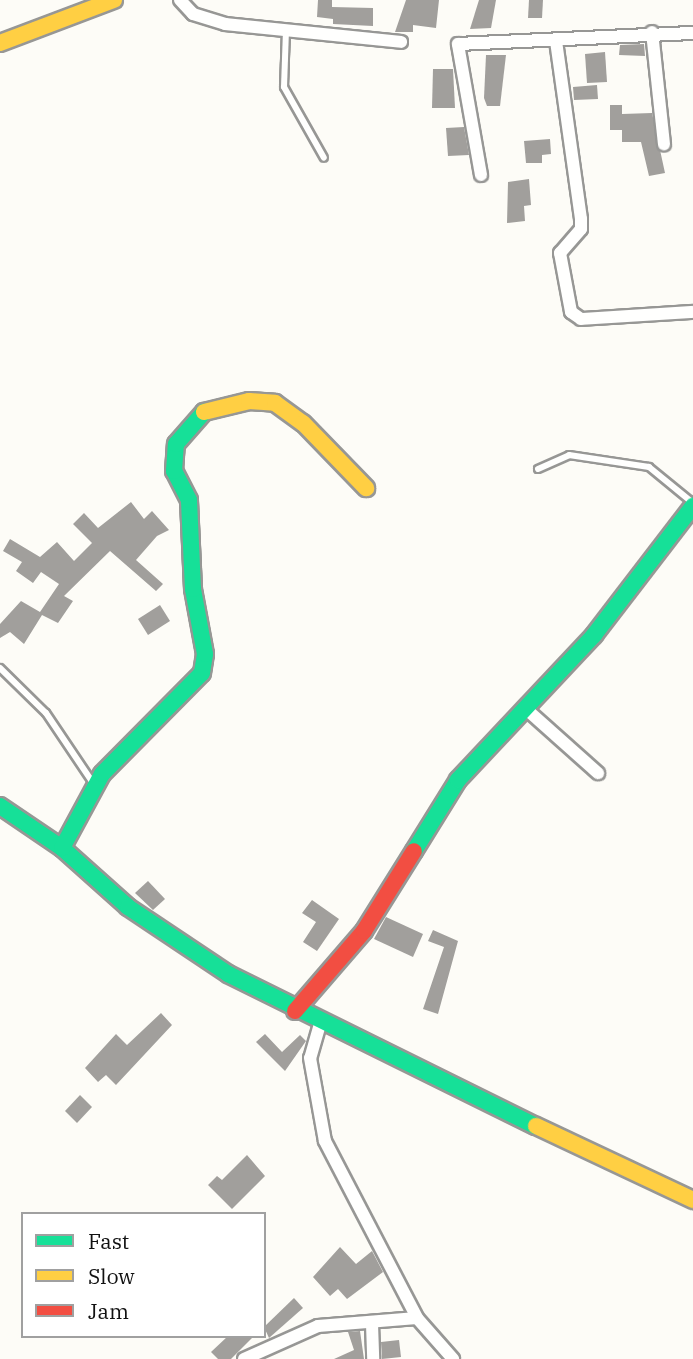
<!DOCTYPE html>
<style>
body{margin:0}
#map{position:relative;width:693px;height:1359px;overflow:hidden;background:#fdfcf7;font-family:"IBM Plex Serif",serif}
div>[style]{position:absolute}
.building>*{inset:0;background:#a19f9c}
.roads{filter:drop-shadow(2px 0 #979795) drop-shadow(-2px 0 #979795) drop-shadow(0 2px #979795) drop-shadow(0 -2px #979795)}
.lane>*{height:6px;margin:-3px;padding:0 3px;transform-origin:3px;border-radius:3px;background:#fffffe}
.street>*{height:12px;margin:-6px;padding:0 6px;transform-origin:6px;border-radius:6px;background:#fffffe}
.fast>*{height:16px;margin:-8px;padding:0 8px;transform-origin:8px;border-radius:8px;background:#16e098}
.slow>*{height:16px;margin:-8px;padding:0 8px;transform-origin:8px;border-radius:8px;background:#ffcf43}
.jam>*{height:16px;margin:-8px;padding:0 8px;transform-origin:8px;border-radius:8px;background:#f24e42}
span{translate:-50% -50%;white-space:nowrap;text-align:center;line-height:1.15;-webkit-text-stroke:7px #fff;paint-order:stroke}
.legend{position:absolute;left:21px;top:1212px;width:245px;height:126px;box-sizing:border-box;background:#fff;border:2px solid #a0a0a0;margin:0;padding:9px 12px;list-style:none;font-size:21px;color:#111}
.legend li{display:flex;align-items:center;gap:14px;height:35px}
.legend b{width:35px;border:2px solid #a0a0a0}
</style>
<div id="map">
<div class="building">
<div style="clip-path:polygon(318px 0,332px 0,332px 7px,373px 8px,373px 26px,333px 24px,333px 19px,317px 17px)"></div>
<div style="clip-path:polygon(406px 0,439px 0,436px 28px,413px 25px,413px 32px,395px 32px)"></div>
<div style="clip-path:polygon(479px 0,496px 0,491px 28px,470px 29px)"></div>
<div style="clip-path:polygon(529px 0,543px 0,542px 18px,528px 18px)"></div>
<div style="clip-path:polygon(644px 44px,645px 56px,619px 55px,620px 45px)"></div>
<div style="clip-path:polygon(605px 52px,607px 82px,587px 83px,585px 54px)"></div>
<div style="clip-path:polygon(486px 55px,506px 55px,500px 106px,487px 106px,484px 98px)"></div>
<div style="clip-path:polygon(433px 69px,453px 69px,455px 108px,432px 108px)"></div>
<div style="clip-path:polygon(597px 85px,598px 99px,574px 100px,573px 87px)"></div>
<div style="clip-path:polygon(610px 105px,622px 105px,622px 114px,652px 113px,665px 173px,649px 176px,641px 142px,622px 142px,622px 130px,610px 130px)"></div>
<div style="clip-path:polygon(464px 127px,469px 155px,448px 156px,446px 128px)"></div>
<div style="clip-path:polygon(550px 139px,551px 154px,542px 155px,542px 163px,526px 163px,524px 141px)"></div>
<div style="clip-path:polygon(529px 179px,531px 205px,524px 206px,525px 221px,507px 223px,508px 182px)"></div>
<div style="clip-path:polygon(131px 502px,144px 519px,152px 511px,169px 530px,157px 536px,136px 560px,163px 584px,156px 591px,110px 551px,64px 596px,73px 601px,58px 623px,42px 615px,24px 644px,10px 632px,0 638px,0 624px,21px 601px,40px 612px,59px 584px,41px 572px,33px 583px,16px 571px,22px 562px,3px 551px,10px 539px,40px 557px,57px 542px,74px 561px,92px 543px,73px 524px,84px 513px,98px 528px)"></div>
<div style="clip-path:polygon(160px 605px,170px 621px,148px 635px,138px 619px)"></div>
<div style="clip-path:polygon(148px 881px,165px 899px,153px 910px,135px 893px)"></div>
<div style="clip-path:polygon(312px 900px,339px 919px,317px 951px,303px 942px,316px 922px,302px 913px)"></div>
<div style="clip-path:polygon(386px 917px,423px 934px,413px 957px,374px 939px)"></div>
<div style="clip-path:polygon(433px 930px,458px 941px,438px 1014px,423px 1009px,444px 947px,428px 941px)"></div>
<div style="clip-path:polygon(161px 1013px,172px 1025px,116px 1085px,106px 1075px,98px 1082px,85px 1068px,116px 1034px,127px 1045px)"></div>
<div style="clip-path:polygon(265px 1034px,282px 1052px,300px 1035px,306px 1041px,285px 1071px,256px 1042px)"></div>
<div style="clip-path:polygon(80px 1095px,92px 1107px,77px 1123px,65px 1111px)"></div>
<div style="clip-path:polygon(247px 1155px,265px 1176px,232px 1209px,208px 1185px,217px 1176px,222px 1180px)"></div>
<div style="clip-path:polygon(340px 1247px,356px 1264px,372px 1251px,383px 1272px,347px 1299px,338px 1289px,330px 1296px,313px 1277px)"></div>
<div style="clip-path:polygon(294px 1298px,303px 1308px,269px 1338px,264px 1327px)"></div>
<div style="clip-path:polygon(360px 1331px,364px 1359px,334px 1359px,354px 1350px,348px 1332px)"></div>
<div style="clip-path:polygon(228px 1336px,254px 1336px,231px 1359px,218px 1359px,211px 1352px)"></div>
<div style="clip-path:polygon(399px 1340px,401px 1357px,382px 1359px,381px 1342px)"></div>
</div>
<div class="roads">
<div class="lane">
<div style="left:286px;top:30px;width:57px;rotate:92deg"></div>
<div style="left:284px;top:87px;width:81px;rotate:60.6deg"></div>
<div style="left:538px;top:469px;width:34px;rotate:-24deg"></div>
<div style="left:569px;top:455px;width:81px;rotate:8.5deg"></div>
<div style="left:649px;top:467px;width:57px;rotate:39.3deg"></div>
<div style="left:0;top:668px;width:64px;rotate:44.4deg"></div>
<div style="left:46px;top:713px;width:88px;rotate:56.1deg"></div>
</div>
<div class="street">
<div style="left:180px;top:0;width:19px;rotate:47deg"></div>
<div style="left:193px;top:14px;width:34px;rotate:17deg"></div>
<div style="left:225px;top:24px;width:177px;rotate:5.8deg"></div>
<div style="left:652px;top:32px;width:113px;rotate:83.9deg"></div>
<div style="left:556px;top:41px;width:180px;rotate:82deg"></div>
<div style="left:581px;top:219px;width:10px;rotate:90deg"></div>
<div style="left:581px;top:229px;width:32px;rotate:131deg"></div>
<div style="left:560px;top:253px;width:60px;rotate:79.4deg"></div>
<div style="left:571px;top:312px;width:12px;rotate:35deg"></div>
<div style="left:581px;top:319px;width:112px;rotate:-3.6deg"></div>
<div style="left:481px;top:175px;width:133px;rotate:-100deg"></div>
<div style="left:458px;top:44px;width:235px;rotate:-2.7deg"></div>
<div style="left:525px;top:708px;width:98px;rotate:41.7deg"></div>
<div style="left:320px;top:1024px;width:35px;rotate:106deg"></div>
<div style="left:310px;top:1058px;width:84px;rotate:79.8deg"></div>
<div style="left:325px;top:1141px;width:199px;rotate:62.5deg"></div>
<div style="left:417px;top:1318px;width:55px;rotate:48.7deg"></div>
<div style="left:372px;top:1324px;width:35px;rotate:88deg"></div>
<div style="left:244px;top:1359px;width:81px;rotate:-24deg"></div>
<div style="left:318px;top:1326px;width:99px;rotate:-4.6deg"></div>
</div>
<div class="fast">
<div style="left:0;top:806px;width:75px;rotate:34.1deg"></div>
<div style="left:62px;top:848px;width:89px;rotate:41.8deg"></div>
<div style="left:128px;top:907px;width:120px;rotate:33.8deg"></div>
<div style="left:228px;top:974px;width:343px;rotate:26.3deg"></div>
<div style="left:62px;top:848px;width:84px;rotate:-61.6deg"></div>
<div style="left:102px;top:774px;width:142px;rotate:-45.3deg"></div>
<div style="left:202px;top:673px;width:19px;rotate:-81deg"></div>
<div style="left:205px;top:654px;width:66px;rotate:-100.5deg"></div>
<div style="left:193px;top:589px;width:89px;rotate:-92.6deg"></div>
<div style="left:189px;top:500px;width:33px;rotate:-117deg"></div>
<div style="left:174px;top:471px;width:27px;rotate:-86deg"></div>
<div style="left:176px;top:444px;width:43px;rotate:-48.8deg"></div>
<div style="left:414px;top:851px;width:84px;rotate:-58.2deg"></div>
<div style="left:458px;top:780px;width:199px;rotate:-46.8deg"></div>
<div style="left:594px;top:635px;width:163px;rotate:-52.5deg"></div>
</div>
<div class="slow">
<div style="left:0;top:43px;width:122px;rotate:-20.7deg"></div>
<div style="left:204px;top:412px;width:46px;rotate:-13.7deg"></div>
<div style="left:249px;top:401px;width:26px;rotate:4deg"></div>
<div style="left:275px;top:403px;width:34px;rotate:36deg"></div>
<div style="left:303px;top:423px;width:91px;rotate:45.9deg"></div>
<div style="left:536px;top:1126px;width:174px;rotate:25.2deg"></div>
</div>
<div class="jam">
<div style="left:295px;top:1011px;width:106px;rotate:-49.2deg"></div>
<div style="left:364px;top:931px;width:94px;rotate:-58deg"></div>
</div>
</div>
<ul class="legend">
<li><b style="height:9px;background:#16e098"></b>Fast</li>
<li><b style="height:9px;background:#ffcf43"></b>Slow</li>
<li><b style="height:9px;background:#f24e42"></b>Jam</li>
</ul>
</div>
